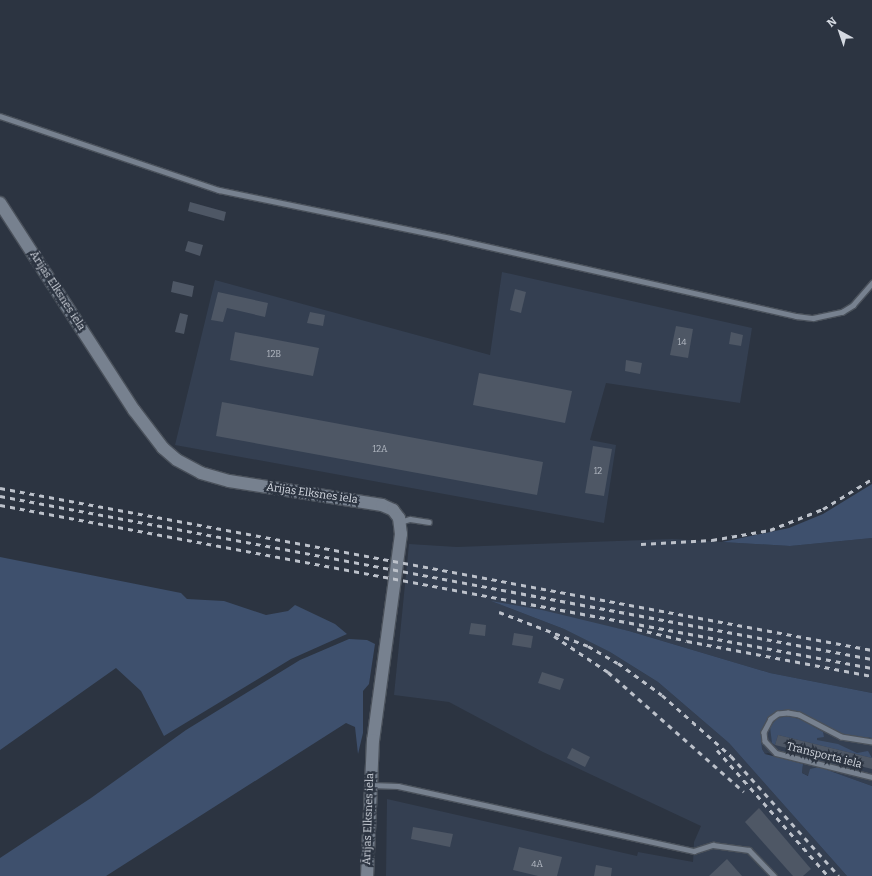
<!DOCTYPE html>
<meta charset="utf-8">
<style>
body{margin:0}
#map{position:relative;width:872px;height:876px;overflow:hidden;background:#2c3441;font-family:Bitter,serif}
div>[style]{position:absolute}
.built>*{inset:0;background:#343f51}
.green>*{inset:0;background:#3e506d}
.building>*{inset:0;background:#4e5765}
.roads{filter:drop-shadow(1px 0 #4a515b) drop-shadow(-1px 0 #4a515b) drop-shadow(0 1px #4a515b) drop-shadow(0 -1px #4a515b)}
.lane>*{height:4.5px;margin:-2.25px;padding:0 2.25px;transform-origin:2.25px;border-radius:2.25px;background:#77818f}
.secondary>*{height:12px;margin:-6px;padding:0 6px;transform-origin:6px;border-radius:6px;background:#77818f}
.rail>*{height:3px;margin-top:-1.5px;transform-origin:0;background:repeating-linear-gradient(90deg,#bcc1ca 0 5px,transparent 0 10px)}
span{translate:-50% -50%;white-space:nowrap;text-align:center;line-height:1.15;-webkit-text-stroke:4px #2c3441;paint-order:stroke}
.number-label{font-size:9px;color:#b2b8c2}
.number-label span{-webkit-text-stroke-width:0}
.street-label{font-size:11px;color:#d4d9e1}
.north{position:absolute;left:820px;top:12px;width:40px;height:40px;-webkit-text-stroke:3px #2c3441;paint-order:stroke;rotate:320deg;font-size:11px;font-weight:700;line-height:16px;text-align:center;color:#d4d9e1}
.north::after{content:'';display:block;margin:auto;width:14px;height:18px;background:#d4d9e1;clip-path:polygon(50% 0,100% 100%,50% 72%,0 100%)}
</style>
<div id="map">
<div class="built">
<div style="clip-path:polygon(502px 272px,752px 328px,740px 403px,606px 383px,590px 440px,616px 445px,604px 523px,175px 445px,215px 280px,490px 355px)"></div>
<div style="clip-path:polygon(872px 538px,872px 693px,770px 673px,629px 631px,494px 602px,564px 629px,610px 652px,658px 682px,729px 743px,847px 876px,386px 876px,387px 799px,637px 856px,638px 852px,693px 862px,694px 842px,701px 826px,543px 752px,449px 702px,394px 695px,409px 544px,457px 547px,672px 539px,790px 546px)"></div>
<div style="clip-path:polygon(781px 711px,804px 715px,835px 731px,872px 738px,872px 786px,833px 772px,809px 776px,802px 773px,803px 766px,768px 753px,765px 754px,762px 749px,762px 729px,768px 718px)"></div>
</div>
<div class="green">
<div style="clip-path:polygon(872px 484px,872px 538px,790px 546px,722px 542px,789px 528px,823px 514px)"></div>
<div style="clip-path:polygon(0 557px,181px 593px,187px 599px,224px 601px,266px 615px,288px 611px,295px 605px,335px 624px,347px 634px,291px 659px,164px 736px,141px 691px,116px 668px,0 750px)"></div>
<div style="clip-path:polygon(491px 601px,542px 610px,629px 631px,770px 673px,872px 693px,872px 738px,844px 735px,804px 715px,787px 711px,768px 718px,761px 734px,762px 749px,765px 754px,803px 764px,802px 773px,808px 776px,810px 769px,819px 767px,872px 786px,872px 876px,847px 876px,729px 743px,658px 682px,610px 652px,564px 629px)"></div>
<div style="clip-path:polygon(349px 639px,367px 640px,375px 644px,369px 684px,363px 691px,363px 733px,358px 754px,355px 727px,346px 723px,106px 876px,0 876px,0 858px,91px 798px,186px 730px,300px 660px)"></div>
<div style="clip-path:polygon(789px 716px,802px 720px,823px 732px,824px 737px,817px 738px,817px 740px,838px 744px,857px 753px,868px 751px,872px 758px,778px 735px,775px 745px,772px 743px,770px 727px,777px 718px)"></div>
</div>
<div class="building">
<div style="clip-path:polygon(190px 202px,226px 212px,224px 221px,188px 211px)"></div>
<div style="clip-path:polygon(188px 241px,203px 245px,200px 256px,185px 251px)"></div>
<div style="clip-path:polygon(173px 281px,194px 286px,192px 297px,171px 292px)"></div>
<div style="clip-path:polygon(515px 289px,526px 292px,521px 313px,510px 310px)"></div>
<div style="clip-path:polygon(218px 292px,268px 303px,265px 317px,227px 308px,223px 322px,211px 320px)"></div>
<div style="clip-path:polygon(310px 312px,325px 315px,323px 326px,307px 323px)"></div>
<div style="clip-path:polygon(180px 313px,188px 315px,184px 334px,175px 332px)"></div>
<div style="clip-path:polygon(676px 326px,693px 329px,688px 358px,670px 355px)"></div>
<div style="clip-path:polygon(235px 332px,319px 348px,313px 376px,230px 360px)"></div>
<div style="clip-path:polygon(731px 332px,743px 335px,741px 346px,729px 344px)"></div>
<div style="clip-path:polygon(626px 360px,642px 363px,640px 374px,625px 371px)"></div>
<div style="clip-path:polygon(479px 373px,572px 391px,565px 423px,473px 405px)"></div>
<div style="clip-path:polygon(222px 402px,543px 462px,537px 495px,216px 436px)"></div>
<div style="clip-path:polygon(593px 446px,612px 449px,604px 496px,585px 493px)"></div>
<div style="clip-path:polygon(471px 623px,486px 625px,485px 636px,469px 634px)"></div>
<div style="clip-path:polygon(514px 633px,533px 636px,531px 648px,512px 645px)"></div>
<div style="clip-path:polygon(542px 672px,564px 679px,560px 690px,538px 683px)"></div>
<div style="clip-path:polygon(778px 735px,872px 758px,872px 769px,775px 745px)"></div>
<div style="clip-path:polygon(572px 748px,590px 757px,585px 767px,567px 758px)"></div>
<div style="clip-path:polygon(759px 808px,811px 869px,803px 876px,793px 876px,745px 822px)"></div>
<div style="clip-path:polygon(413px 827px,453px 834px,450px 847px,411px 839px)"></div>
<div style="clip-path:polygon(519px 847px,562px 857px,557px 876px,538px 876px,513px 870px)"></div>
<div style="clip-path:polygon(727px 859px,742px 876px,709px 876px)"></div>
<div style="clip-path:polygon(596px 865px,612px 868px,611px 876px,594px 876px)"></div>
</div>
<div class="roads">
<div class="lane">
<div style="left:0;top:116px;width:231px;rotate:18.7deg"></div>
<div style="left:219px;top:190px;width:236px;rotate:11.7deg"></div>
<div style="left:450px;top:238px;width:355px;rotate:12.7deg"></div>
<div style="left:796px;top:316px;width:17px;rotate:7deg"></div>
<div style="left:813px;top:318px;width:30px;rotate:-12deg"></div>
<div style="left:842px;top:312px;width:13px;rotate:-32deg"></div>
<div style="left:853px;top:305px;width:29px;rotate:-49deg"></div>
<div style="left:400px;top:522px;width:10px;rotate:-17deg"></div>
<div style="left:410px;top:519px;width:19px;rotate:9deg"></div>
<div style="left:872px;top:742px;width:31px;rotate:-171deg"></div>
<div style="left:841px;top:737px;width:47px;rotate:-152.4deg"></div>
<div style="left:799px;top:715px;width:11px;rotate:-170deg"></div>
<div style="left:788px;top:713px;width:10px;rotate:174deg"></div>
<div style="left:778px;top:714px;width:9px;rotate:144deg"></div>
<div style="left:771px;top:719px;width:15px;rotate:118deg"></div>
<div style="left:764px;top:732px;width:9px;rotate:84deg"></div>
<div style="left:765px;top:741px;width:16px;rotate:47deg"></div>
<div style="left:776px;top:753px;width:99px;rotate:14deg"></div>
<div style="left:371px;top:785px;width:27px;rotate:2deg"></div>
<div style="left:398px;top:786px;width:303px;rotate:12.4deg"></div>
<div style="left:694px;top:851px;width:20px;rotate:-18deg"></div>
<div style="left:713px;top:845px;width:36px;rotate:8deg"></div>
<div style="left:749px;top:850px;width:36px;rotate:46deg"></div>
</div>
<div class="secondary">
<div style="left:0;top:203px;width:247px;rotate:57.1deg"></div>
<div style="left:134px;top:410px;width:48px;rotate:52.7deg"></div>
<div style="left:163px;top:448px;width:18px;rotate:41deg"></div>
<div style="left:177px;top:460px;width:27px;rotate:28deg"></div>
<div style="left:201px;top:473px;width:29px;rotate:16deg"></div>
<div style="left:229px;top:481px;width:155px;rotate:8.9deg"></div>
<div style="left:382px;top:505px;width:12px;rotate:24deg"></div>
<div style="left:393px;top:510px;width:10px;rotate:53deg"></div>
<div style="left:399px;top:518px;width:16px;rotate:83deg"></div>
<div style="left:401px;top:534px;width:208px;rotate:97.7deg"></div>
<div style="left:373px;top:740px;width:136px;rotate:92.5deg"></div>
</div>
</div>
<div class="rail">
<div style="left:0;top:488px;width:887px;rotate:10.52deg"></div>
<div style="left:0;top:496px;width:887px;rotate:10.59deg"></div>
<div style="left:0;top:505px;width:887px;rotate:10.59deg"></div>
<div style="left:641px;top:544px;width:71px;rotate:-3.2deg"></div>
<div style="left:712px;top:540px;width:59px;rotate:-9.8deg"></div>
<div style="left:770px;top:530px;width:57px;rotate:-21.6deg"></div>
<div style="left:823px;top:509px;width:57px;rotate:-31.5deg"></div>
<div style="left:499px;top:612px;width:95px;rotate:20.9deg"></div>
<div style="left:588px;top:646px;width:34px;rotate:30deg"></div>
<div style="left:618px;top:663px;width:54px;rotate:36deg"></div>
<div style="left:662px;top:695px;width:92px;rotate:41.5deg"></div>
<div style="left:731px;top:756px;width:161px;rotate:48deg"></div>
<div style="left:637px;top:629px;width:51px;rotate:13.5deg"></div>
<div style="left:687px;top:641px;width:188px;rotate:10.7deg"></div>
<div style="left:554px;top:636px;width:65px;rotate:33.7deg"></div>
<div style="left:608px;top:672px;width:181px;rotate:41.4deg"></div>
<div style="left:717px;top:750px;width:168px;rotate:48.6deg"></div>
</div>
<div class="number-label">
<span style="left:682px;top:342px">14</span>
<span style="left:274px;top:354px">12B</span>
<span style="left:380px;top:449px">12A</span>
<span style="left:598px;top:471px">12</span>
<span style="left:537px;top:864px">4A</span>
</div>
<div class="street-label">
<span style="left:57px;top:291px;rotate:57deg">Ārijas Elksnes iela</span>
<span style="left:312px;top:494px;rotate:8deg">Ārijas Elksnes iela</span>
<span style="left:824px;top:756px;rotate:14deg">Transporta iela</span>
<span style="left:369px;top:819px;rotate:-88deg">Ārijas Elksnes iela</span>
</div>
<div class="north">N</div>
</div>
